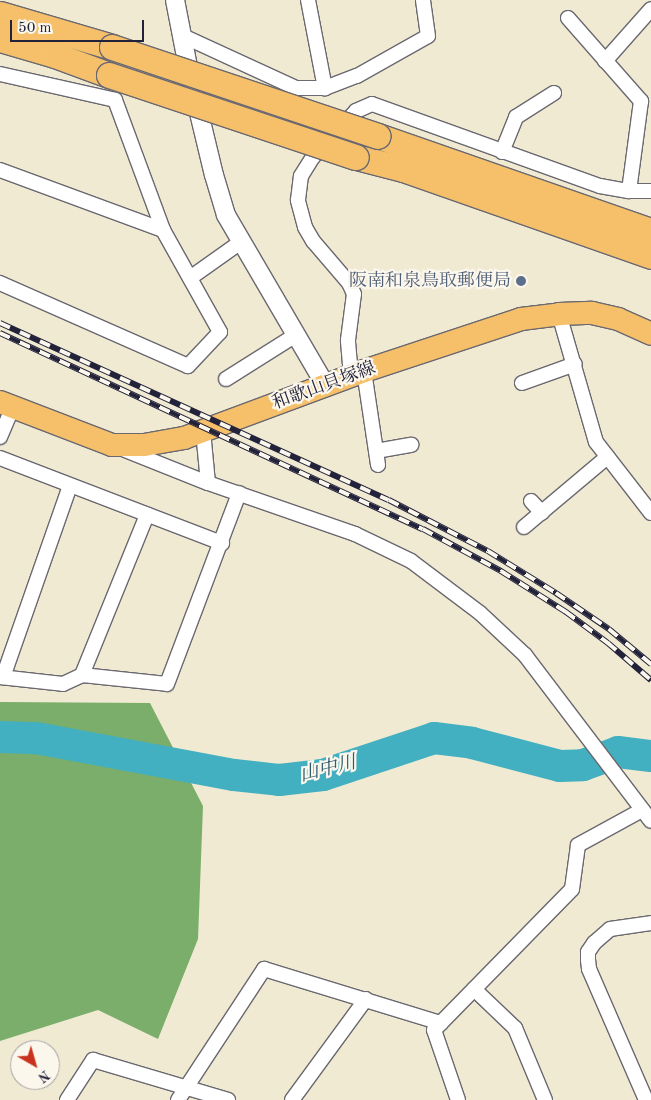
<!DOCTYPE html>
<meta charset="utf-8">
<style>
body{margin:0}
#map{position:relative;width:651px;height:1100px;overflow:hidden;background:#f0ead2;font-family:"Old Standard TT","Noto Serif JP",serif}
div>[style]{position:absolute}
.forest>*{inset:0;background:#7aae6a}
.river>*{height:32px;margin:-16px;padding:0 16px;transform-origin:16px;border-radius:16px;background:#42b0c0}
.roads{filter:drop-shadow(1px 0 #6a6870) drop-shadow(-1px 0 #6a6870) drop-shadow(0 1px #6a6870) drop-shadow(0 -1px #6a6870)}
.minor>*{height:14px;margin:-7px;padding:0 7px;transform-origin:7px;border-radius:7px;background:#fff}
.tertiary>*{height:18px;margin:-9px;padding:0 9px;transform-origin:9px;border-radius:9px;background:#fff}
.primary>*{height:22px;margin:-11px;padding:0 11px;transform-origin:11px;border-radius:11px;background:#f6c06b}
.motorway>*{height:25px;margin:-12.5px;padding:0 12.5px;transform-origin:12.5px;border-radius:12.5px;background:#f6c06b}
.rail>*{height:5.5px;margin-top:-2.75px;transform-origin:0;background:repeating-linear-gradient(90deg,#fbf7ec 0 11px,#22223b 0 22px);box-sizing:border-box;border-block:1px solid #22223b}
.bridges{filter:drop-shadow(1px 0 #6a6870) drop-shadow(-1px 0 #6a6870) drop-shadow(0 1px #6a6870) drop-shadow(0 -1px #6a6870)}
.motorway-bridge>*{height:25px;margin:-12.5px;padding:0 12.5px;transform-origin:12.5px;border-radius:12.5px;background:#f6c06b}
.dots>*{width:14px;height:14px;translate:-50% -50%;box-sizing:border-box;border:2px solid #fbf7ec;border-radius:50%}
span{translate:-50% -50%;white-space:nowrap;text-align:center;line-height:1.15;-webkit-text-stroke:4.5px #fbf7ec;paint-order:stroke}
.service-label{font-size:18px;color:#4e5e75}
.right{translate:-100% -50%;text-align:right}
.street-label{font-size:18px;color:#22223b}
.water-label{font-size:19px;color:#2f5b70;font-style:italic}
.north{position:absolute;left:10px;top:1040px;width:50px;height:50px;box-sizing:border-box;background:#fbf7ec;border:1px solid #a4a2a5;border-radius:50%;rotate:142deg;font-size:14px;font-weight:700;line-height:20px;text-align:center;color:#22223b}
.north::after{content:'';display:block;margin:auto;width:18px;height:22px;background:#c8321e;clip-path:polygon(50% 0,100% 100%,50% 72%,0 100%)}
.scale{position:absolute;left:10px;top:20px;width:134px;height:22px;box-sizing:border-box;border:2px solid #22223b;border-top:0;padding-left:6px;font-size:15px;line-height:18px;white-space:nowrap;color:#22223b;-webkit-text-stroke:4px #fbf7ec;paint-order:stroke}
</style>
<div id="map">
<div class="forest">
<div style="clip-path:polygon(0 702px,150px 703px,203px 806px,198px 939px,158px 1039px,98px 1010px,0 1041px)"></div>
</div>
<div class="river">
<div style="left:0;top:737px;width:36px;rotate:2deg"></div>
<div style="left:36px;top:738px;width:201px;rotate:10.6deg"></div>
<div style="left:234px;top:775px;width:45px;rotate:6.3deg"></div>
<div style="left:279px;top:780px;width:44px;rotate:-6.5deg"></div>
<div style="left:323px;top:775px;width:117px;rotate:-18.4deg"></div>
<div style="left:434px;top:738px;width:38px;rotate:7deg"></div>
<div style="left:472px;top:743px;width:91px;rotate:14.6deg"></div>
<div style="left:560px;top:766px;width:23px;rotate:-2deg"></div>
<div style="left:583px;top:765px;width:37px;rotate:-20deg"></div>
<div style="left:618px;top:752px;width:33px;rotate:7deg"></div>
</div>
<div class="roads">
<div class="minor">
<div style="left:308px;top:0;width:90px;rotate:79.1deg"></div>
<div style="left:568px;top:18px;width:111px;rotate:48.7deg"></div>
<div style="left:641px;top:101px;width:91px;rotate:97.6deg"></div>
<div style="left:183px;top:36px;width:124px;rotate:24.7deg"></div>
<div style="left:296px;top:88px;width:29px"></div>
<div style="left:325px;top:88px;width:34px;rotate:-21deg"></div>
<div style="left:357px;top:76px;width:81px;rotate:-29.4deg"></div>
<div style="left:428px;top:36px;width:36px;rotate:-98deg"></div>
<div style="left:605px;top:61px;width:69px;rotate:-48.5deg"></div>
<div style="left:0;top:74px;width:118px;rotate:12.7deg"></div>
<div style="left:115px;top:100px;width:139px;rotate:69.7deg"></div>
<div style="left:163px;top:230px;width:117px;rotate:60.8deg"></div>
<div style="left:220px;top:332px;width:47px;rotate:133.3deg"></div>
<div style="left:188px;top:366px;width:206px;rotate:-156.2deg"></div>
<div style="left:502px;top:152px;width:38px;rotate:-68deg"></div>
<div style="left:516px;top:117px;width:45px;rotate:-32.3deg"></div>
<div style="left:0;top:170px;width:174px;rotate:20.2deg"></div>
<div style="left:190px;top:278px;width:64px;rotate:-35.4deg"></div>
<div style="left:559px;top:314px;width:133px;rotate:73.9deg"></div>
<div style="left:596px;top:442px;width:90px;rotate:52.2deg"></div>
<div style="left:364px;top:371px;width:95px;rotate:81.5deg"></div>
<div style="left:351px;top:376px;width:36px;rotate:-95deg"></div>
<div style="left:348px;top:340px;width:46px;rotate:-82.6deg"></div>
<div style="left:354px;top:294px;width:12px;rotate:-114deg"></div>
<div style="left:349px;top:283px;width:55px;rotate:-130.6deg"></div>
<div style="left:313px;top:241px;width:16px;rotate:-120deg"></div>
<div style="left:305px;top:227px;width:28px;rotate:-105deg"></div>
<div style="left:298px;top:200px;width:24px;rotate:-83deg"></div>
<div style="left:301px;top:176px;width:22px;rotate:-58deg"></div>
<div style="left:313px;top:157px;width:63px;rotate:-46.9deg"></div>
<div style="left:356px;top:111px;width:17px;rotate:-24deg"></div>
<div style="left:372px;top:104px;width:242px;rotate:19.8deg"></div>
<div style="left:600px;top:186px;width:29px;rotate:10deg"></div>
<div style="left:629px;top:191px;width:22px"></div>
<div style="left:226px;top:379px;width:83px;rotate:-32.2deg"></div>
<div style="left:522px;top:383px;width:56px;rotate:-19.7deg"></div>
<div style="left:203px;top:431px;width:52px;rotate:84.5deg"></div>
<div style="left:0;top:437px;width:33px;rotate:-67deg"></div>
<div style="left:125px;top:450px;width:89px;rotate:21.7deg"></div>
<div style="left:208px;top:483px;width:156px;rotate:19.1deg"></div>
<div style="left:355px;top:534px;width:62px;rotate:25.7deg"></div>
<div style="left:411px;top:561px;width:86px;rotate:37deg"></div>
<div style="left:480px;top:613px;width:62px;rotate:43deg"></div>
<div style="left:525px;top:655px;width:208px;rotate:52.8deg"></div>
<div style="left:376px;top:451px;width:36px;rotate:-10deg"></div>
<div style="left:0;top:458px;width:238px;rotate:21deg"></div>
<div style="left:531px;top:501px;width:16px;rotate:47deg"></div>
<div style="left:524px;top:527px;width:109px;rotate:-40.1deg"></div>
<div style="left:82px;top:675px;width:173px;rotate:-67.9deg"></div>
<div style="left:0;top:677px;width:63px;rotate:6.3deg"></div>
<div style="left:63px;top:684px;width:21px;rotate:-25deg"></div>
<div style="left:82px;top:675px;width:85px;rotate:6deg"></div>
<div style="left:167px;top:684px;width:204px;rotate:-69.3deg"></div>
<div style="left:3px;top:677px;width:202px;rotate:-70.7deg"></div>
<div style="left:474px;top:989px;width:57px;rotate:43.6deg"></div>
<div style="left:515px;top:1028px;width:78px;rotate:67.4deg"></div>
<div style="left:67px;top:1100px;width:48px;rotate:-57deg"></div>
<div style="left:93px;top:1060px;width:141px;rotate:16.5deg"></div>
<div style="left:178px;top:1100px;width:157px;rotate:-56.7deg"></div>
<div style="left:264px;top:969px;width:185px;rotate:17deg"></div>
<div style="left:292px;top:1100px;width:125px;rotate:-53.8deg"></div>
<div style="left:458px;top:1100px;width:74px;rotate:-108.9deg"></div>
<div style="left:434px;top:1030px;width:197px;rotate:-45.6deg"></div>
<div style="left:572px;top:889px;width:44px;rotate:-82.2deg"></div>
<div style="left:578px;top:845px;width:73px;rotate:-28.7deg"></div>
<div style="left:646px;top:1100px;width:143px;rotate:-113.5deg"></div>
<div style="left:589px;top:969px;width:9px;rotate:-96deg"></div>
<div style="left:588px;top:960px;width:8px;rotate:-90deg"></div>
<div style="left:588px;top:952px;width:11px;rotate:-56deg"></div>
<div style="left:594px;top:943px;width:21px;rotate:-41deg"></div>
<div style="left:610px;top:929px;width:41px;rotate:-8.3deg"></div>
</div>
<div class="tertiary">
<div style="left:175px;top:0;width:68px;rotate:79deg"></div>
<div style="left:188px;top:67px;width:111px;rotate:76.5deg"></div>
<div style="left:214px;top:175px;width:42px;rotate:73.3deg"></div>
<div style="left:226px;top:215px;width:198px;rotate:59.7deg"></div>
</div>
<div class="primary">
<div style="left:0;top:402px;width:120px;rotate:21deg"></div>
<div style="left:112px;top:445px;width:32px"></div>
<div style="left:144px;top:445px;width:41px;rotate:-9.9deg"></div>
<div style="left:184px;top:438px;width:192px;rotate:-20.4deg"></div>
<div style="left:364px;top:371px;width:165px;rotate:-18.3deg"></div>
<div style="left:521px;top:319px;width:38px;rotate:-7deg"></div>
<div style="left:559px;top:314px;width:33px;rotate:-2deg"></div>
<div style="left:592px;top:313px;width:27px;rotate:13deg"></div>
<div style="left:618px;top:319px;width:36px;rotate:24deg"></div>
</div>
<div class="motorway">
<div style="left:0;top:14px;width:117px;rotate:16.4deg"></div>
<div style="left:0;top:39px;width:57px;rotate:16.2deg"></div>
<div style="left:55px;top:55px;width:58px;rotate:20.3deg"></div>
<div style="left:378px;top:136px;width:289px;rotate:19.2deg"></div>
<div style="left:356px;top:157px;width:49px;rotate:14.3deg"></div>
<div style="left:403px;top:169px;width:263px;rotate:19.3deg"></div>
</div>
</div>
<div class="rail">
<div style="left:0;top:323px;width:427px;rotate:24.5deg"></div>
<div style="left:389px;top:500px;width:111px;rotate:27.3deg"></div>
<div style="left:488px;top:551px;width:80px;rotate:31.7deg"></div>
<div style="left:556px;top:593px;width:64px;rotate:34.2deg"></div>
<div style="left:609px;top:629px;width:55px;rotate:39.8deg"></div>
<div style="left:0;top:333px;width:466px;rotate:24.9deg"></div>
<div style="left:423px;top:529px;width:89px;rotate:28.3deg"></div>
<div style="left:501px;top:571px;width:77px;rotate:32.2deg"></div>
<div style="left:566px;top:612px;width:52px;rotate:36.4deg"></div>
<div style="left:608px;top:643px;width:57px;rotate:40.7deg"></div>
</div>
<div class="bridges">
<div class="motorway-bridge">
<div style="left:112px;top:47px;width:280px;rotate:18.5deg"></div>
<div style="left:109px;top:75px;width:260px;rotate:18.4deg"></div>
</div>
</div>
<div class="dots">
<div style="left:521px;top:281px;background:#5c6f8a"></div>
</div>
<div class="service-label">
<span class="right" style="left:511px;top:281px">阪南和泉鳥取郵便局</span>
</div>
<div class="street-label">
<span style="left:324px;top:386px;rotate:-20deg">和歌山貝塚線</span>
</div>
<div class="water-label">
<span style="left:328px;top:770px;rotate:-14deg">山中川</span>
</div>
<div class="north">N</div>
<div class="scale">50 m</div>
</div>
